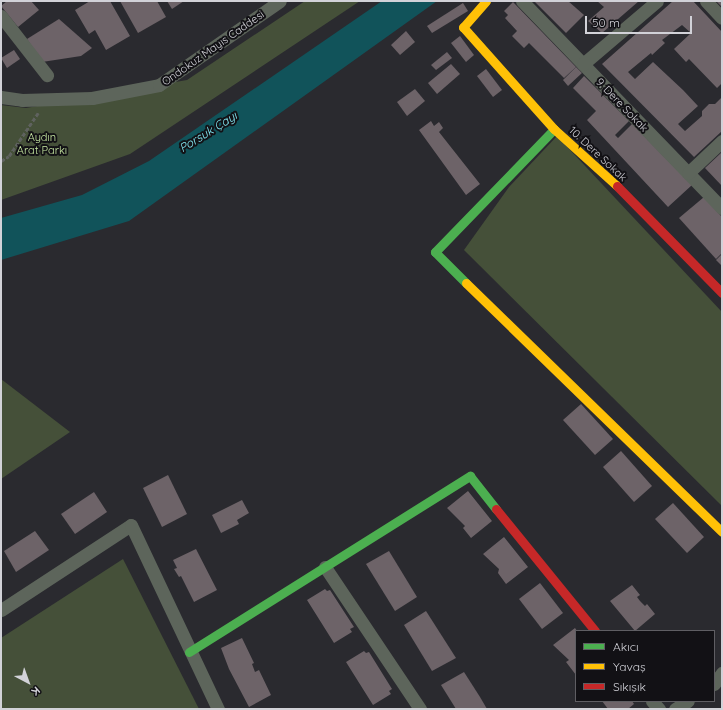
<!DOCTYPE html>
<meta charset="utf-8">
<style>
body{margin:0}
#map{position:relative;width:723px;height:710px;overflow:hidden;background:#2a2a2f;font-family:Quicksand,sans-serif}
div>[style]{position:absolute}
.green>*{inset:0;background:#455039}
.water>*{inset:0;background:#11535a}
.building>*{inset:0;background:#6d6368}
.path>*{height:2.5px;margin-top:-1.25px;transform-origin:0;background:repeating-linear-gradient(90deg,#5f625f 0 4px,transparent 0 6px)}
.street>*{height:13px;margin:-6.5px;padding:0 6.5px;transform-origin:6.5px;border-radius:6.5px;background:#5d655b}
.fast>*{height:9px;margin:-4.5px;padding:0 4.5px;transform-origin:4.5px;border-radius:4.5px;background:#4caf50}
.slow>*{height:9px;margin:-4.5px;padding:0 4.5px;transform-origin:4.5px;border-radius:4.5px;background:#ffc107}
.jam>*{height:9px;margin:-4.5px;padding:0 4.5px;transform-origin:4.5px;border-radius:4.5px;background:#c62828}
span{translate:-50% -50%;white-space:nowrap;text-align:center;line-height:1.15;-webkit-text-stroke:4px #121115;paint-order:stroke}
.street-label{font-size:11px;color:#d2d2d8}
.park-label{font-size:11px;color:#c7e7a2}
.water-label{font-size:12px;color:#84ebf6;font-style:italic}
.frame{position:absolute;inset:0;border:2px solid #d2d2d8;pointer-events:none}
.legend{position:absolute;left:575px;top:630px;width:140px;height:72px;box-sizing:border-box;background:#121115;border:1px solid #5f5e63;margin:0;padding:5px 7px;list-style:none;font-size:12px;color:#d2d2d8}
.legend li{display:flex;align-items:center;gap:8px;height:20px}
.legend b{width:20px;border:1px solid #5f5e63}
.north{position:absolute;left:8px;top:662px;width:40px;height:40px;-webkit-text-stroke:3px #121115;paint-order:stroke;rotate:139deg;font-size:11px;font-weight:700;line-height:16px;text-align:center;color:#d2d2d8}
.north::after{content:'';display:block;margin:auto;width:14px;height:18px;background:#d2d2d8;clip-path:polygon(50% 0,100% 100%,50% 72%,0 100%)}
.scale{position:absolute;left:585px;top:16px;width:107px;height:18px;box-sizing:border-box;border:2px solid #d2d2d8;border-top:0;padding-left:5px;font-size:12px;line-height:14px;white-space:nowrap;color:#d2d2d8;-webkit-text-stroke:3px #121115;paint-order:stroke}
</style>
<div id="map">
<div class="green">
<div style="clip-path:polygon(305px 1px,360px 1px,130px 154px,1px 200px,1px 105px,26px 108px,187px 80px)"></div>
<div style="clip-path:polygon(557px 136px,722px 312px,722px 506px,464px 250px,509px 187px)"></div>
<div style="clip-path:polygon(1px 379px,70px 432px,1px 479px)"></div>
<div style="clip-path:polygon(123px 559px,199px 709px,1px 709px,1px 638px)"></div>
</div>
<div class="water">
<div style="clip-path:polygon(382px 1px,437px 1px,129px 221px,1px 260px,1px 218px,82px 195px,149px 161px)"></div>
</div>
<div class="building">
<div style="clip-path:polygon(7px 1px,31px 1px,39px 10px,18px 27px,1px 6px)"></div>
<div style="clip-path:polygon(90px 1px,110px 1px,130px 36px,106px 50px,95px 30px,89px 34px,75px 10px)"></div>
<div style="clip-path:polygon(120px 1px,157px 1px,166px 17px,138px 33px)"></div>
<div style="clip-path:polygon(167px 1px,184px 1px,172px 9px)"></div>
<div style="clip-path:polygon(534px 1px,568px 1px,584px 15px,566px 33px)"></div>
<div style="clip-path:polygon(597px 1px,639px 1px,602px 33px,588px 21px,604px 7px)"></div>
<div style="clip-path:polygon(673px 1px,693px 1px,722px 32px,722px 83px,717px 88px,689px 59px,686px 62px,674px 49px,691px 33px,682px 25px,662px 40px,665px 43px,652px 55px,651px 53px,628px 72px,635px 79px,653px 62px,683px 90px,698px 106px,678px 124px,685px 131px,702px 116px,702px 111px,709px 104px,715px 104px,722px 97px,722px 131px,694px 157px,602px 64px)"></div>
<div style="clip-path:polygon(716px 1px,722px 1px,722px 7px)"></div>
<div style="clip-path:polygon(513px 2px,576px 67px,564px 78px,529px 43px,524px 48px,512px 36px,517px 31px,505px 18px,508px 15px,504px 11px)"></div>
<div style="clip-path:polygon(463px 3px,468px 11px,432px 33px,427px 26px)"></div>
<div style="clip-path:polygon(59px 19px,92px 48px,81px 56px,42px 62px,27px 39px)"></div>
<div style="clip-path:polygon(406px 31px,415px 42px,400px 55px,391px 45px)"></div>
<div style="clip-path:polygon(460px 36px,474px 55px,466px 62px,451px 43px)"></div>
<div style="clip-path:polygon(14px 50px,20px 59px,7px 68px,1px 58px)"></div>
<div style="clip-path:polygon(447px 52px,452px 58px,436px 70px,431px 65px)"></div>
<div style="clip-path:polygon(451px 64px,460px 74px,437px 94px,428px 83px)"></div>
<div style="clip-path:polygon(576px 67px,582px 73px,568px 86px,563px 80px)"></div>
<div style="clip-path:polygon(486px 69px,502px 90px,493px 97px,477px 76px)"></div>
<div style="clip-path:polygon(584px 76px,629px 121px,615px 135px,618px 138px,632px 124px,692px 185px,668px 207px,587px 120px,596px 111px,573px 88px)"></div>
<div style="clip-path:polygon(415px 89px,425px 101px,407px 116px,397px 102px)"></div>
<div style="clip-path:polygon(431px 121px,434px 126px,439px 122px,443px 128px,439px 132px,480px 184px,466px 195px,419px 130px)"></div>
<div style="clip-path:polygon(722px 152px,722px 186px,705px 168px)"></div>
<div style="clip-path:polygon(704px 197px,722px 217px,722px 253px,716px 259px,679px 218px)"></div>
<div style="clip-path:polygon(722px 254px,722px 266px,716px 260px)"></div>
<div style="clip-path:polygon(581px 404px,613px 439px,595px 455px,563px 420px)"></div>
<div style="clip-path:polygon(621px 451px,652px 486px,634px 502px,603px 467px)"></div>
<div style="clip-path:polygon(168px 475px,187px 514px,162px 527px,143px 488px)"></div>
<div style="clip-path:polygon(468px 491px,492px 521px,471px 538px,463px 528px,465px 526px,447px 508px)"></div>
<div style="clip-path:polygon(94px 492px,107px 512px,75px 534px,61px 514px)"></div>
<div style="clip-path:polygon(242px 500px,249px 513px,237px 520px,239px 524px,221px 533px,212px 515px)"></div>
<div style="clip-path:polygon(673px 503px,704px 537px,687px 553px,655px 519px)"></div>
<div style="clip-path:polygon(35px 531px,49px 550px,16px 572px,4px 551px)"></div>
<div style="clip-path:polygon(504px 537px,528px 567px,506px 584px,498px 573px,499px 569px,483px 554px)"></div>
<div style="clip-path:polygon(196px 549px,217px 590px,194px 602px,181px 576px,179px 577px,174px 569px,177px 568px,173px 560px)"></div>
<div style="clip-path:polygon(389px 551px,417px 597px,395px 611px,366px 564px)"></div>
<div style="clip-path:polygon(540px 583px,563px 613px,542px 629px,519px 599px)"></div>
<div style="clip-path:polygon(632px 585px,640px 595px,637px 597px,640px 601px,645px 606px,647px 604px,655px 614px,635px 631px,610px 601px)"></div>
<div style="clip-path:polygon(325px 589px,327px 591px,330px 590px,354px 627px,350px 629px,352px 632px,334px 643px,307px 600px)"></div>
<div style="clip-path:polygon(426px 611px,456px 658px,432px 671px,404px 625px)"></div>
<div style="clip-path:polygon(575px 628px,577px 631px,576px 675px,566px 662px,569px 660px,553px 645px)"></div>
<div style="clip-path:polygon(242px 638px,254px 663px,252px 664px,255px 672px,259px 670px,271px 695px,249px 707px,229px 669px,221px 648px)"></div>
<div style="clip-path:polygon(364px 651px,366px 653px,369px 652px,392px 689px,389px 691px,391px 694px,373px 705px,346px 662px)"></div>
<div style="clip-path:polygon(464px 672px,480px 697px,487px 709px,456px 709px,441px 685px)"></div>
<div style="clip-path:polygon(602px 701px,632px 701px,634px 704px,628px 709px,608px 709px)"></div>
</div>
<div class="path">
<div style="left:1px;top:161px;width:9px;rotate:-32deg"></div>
<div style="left:9px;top:156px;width:52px;rotate:-56deg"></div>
</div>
<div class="street">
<div style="left:522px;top:1px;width:288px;rotate:46deg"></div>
<div style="left:706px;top:1px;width:23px;rotate:47deg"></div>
<div style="left:1px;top:16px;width:75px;rotate:52.1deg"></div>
<div style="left:583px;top:64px;width:97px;rotate:-40.4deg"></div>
<div style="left:1px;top:97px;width:21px;rotate:8deg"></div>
<div style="left:22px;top:100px;width:70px;rotate:-1.6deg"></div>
<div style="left:92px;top:98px;width:68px;rotate:-11deg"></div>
<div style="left:159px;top:85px;width:147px;rotate:-34.8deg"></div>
<div style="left:688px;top:173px;width:47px;rotate:-43.3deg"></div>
<div style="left:325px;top:567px;width:171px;rotate:56.2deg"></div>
<div style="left:1px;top:610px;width:155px;rotate:-33.2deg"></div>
<div style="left:131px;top:525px;width:204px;rotate:64.7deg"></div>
<div style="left:714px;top:684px;width:14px;rotate:-54deg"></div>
<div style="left:652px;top:701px;width:11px;rotate:49deg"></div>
<div style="left:675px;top:709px;width:15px;rotate:-32deg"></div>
</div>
<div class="fast">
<div style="left:466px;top:283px;width:44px;rotate:-135deg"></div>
<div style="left:435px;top:252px;width:171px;rotate:-45.9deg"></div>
<div style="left:189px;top:652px;width:332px;rotate:-32.1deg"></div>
<div style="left:470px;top:476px;width:42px;rotate:51.8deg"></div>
</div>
<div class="slow">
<div style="left:486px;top:1px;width:35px;rotate:131deg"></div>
<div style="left:463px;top:27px;width:137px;rotate:48.3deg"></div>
<div style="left:554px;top:129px;width:85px;rotate:42.1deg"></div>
<div style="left:466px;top:283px;width:357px;rotate:44.2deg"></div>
</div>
<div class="jam">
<div style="left:617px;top:186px;width:150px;rotate:45.5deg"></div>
<div style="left:496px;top:509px;width:157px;rotate:50.9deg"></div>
</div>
<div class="street-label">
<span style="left:213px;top:48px;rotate:-35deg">Ondokuz Mayıs Caddesi</span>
<span style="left:622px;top:105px;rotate:46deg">9. Dere Sokak</span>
<span style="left:598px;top:154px;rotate:43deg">10. Dere Sokak</span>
</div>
<div class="park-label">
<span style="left:42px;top:144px">Aydın<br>Arat Parkı</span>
</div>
<div class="water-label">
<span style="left:208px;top:132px;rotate:-32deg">Porsuk Çayı</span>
</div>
<div class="frame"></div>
<ul class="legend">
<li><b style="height:5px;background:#4caf50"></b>Akıcı</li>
<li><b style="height:5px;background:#ffc107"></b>Yavaş</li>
<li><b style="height:5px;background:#c62828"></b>Sıkışık</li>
</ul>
<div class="north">K</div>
<div class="scale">50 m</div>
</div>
